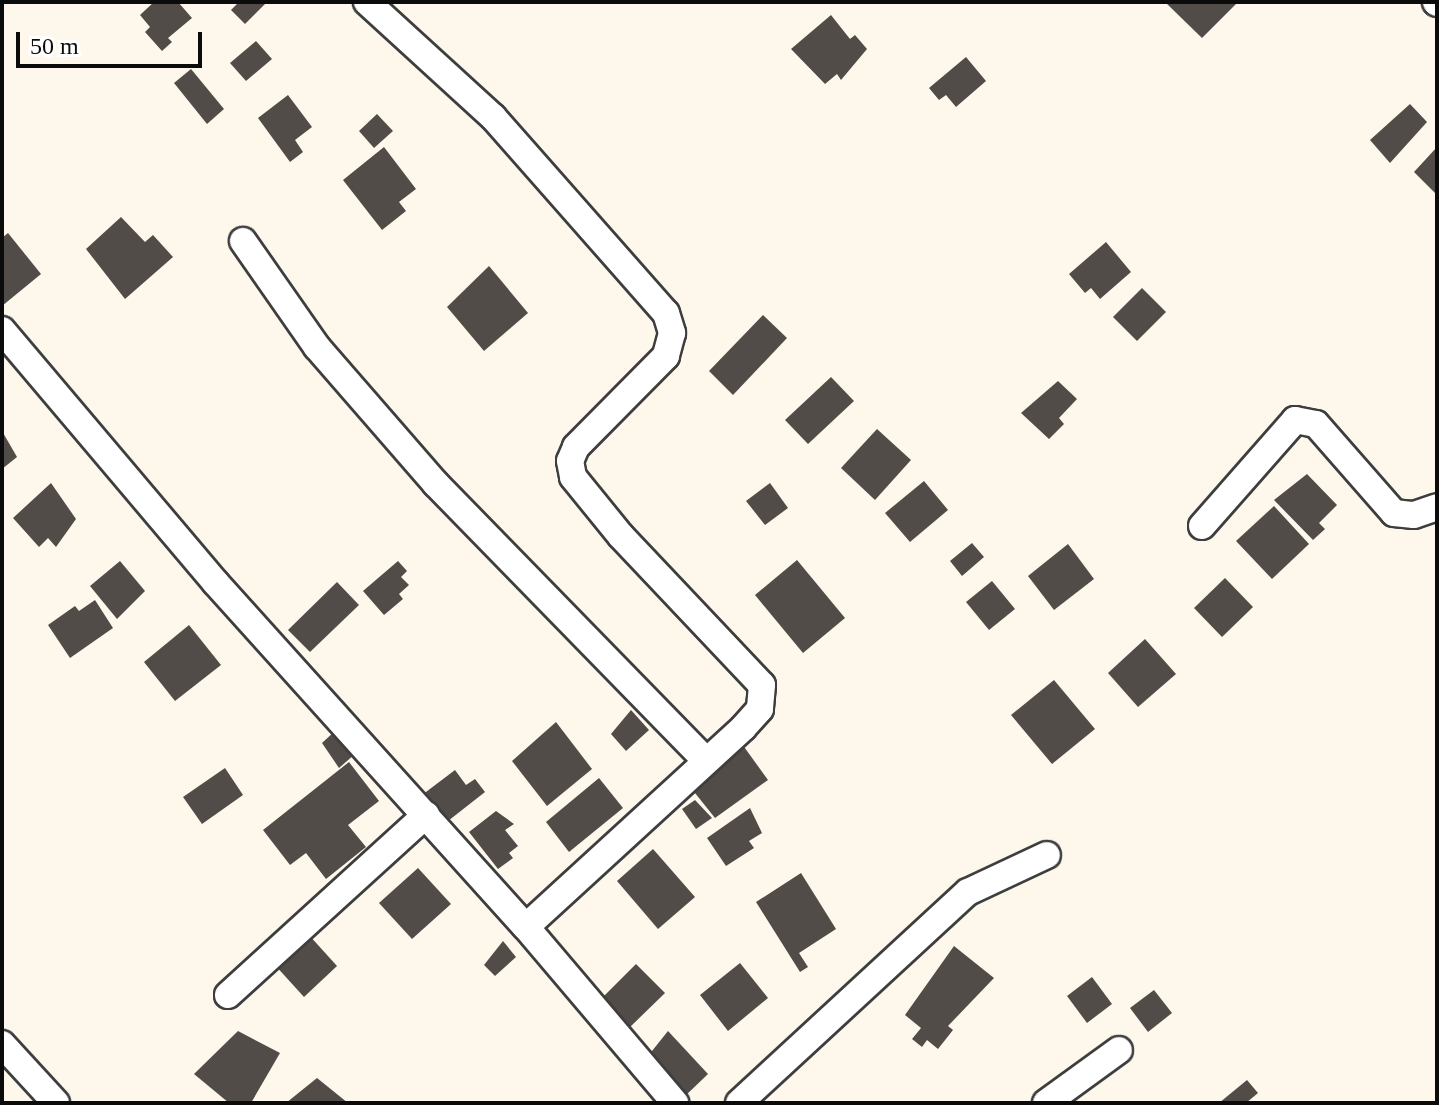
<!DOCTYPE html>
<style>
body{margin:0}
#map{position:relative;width:1439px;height:1105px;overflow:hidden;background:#fdf8eb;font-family:"Times New Roman",serif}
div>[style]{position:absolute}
.building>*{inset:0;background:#524c49}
.roads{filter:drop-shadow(2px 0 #3e3e3e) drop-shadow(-2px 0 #3e3e3e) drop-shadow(0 2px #3e3e3e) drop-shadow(0 -2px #3e3e3e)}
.minor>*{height:26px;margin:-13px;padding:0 13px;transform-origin:13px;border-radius:13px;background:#fff}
span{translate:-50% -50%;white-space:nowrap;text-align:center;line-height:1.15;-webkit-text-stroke:8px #fff;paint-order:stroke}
.frame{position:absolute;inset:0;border:4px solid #0b0b0b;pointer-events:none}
.scale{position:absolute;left:16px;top:32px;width:186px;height:36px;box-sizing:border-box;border:4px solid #0b0b0b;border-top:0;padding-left:10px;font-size:24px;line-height:28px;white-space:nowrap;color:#0b0b0b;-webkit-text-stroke:6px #fff;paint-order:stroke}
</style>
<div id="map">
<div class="building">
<div style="clip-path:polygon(154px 2px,178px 2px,192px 18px,168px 38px,172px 42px,162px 51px,145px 32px,150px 27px,140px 15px)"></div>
<div style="clip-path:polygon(239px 2px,267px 2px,245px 24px,231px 10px)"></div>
<div style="clip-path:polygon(1165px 2px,1238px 2px,1202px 38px)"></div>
<div style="clip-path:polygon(831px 15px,850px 39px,855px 35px,867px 49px,841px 80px,837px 74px,825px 84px,791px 49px)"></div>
<div style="clip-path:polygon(256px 41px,272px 59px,246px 81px,230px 63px)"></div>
<div style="clip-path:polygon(966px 57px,986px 81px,956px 107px,946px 95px,939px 100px,929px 88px)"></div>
<div style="clip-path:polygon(191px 69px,224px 109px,207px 124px,174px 83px)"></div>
<div style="clip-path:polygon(288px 95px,312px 127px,295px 140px,303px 152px,290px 162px,258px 118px)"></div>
<div style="clip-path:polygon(1410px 104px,1427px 122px,1390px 163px,1370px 140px)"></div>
<div style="clip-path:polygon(377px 114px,393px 131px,374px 148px,359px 131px)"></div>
<div style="clip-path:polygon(384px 147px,416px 189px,399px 202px,406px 211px,382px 230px,343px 180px)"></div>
<div style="clip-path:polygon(1437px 147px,1437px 195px,1414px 172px)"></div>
<div style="clip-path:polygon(121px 217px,145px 242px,153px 235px,173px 257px,125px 299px,86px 249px)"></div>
<div style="clip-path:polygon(8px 233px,41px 274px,2px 306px,2px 238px)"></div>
<div style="clip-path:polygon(1106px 242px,1131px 272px,1100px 299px,1091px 288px,1085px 293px,1069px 274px)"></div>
<div style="clip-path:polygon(489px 266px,528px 313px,484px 351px,447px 307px)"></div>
<div style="clip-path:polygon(1142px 288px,1166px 312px,1137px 341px,1113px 317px)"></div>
<div style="clip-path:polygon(763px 315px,787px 338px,733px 395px,709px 371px)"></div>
<div style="clip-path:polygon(831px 377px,854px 401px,808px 444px,785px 420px)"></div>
<div style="clip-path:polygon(1058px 381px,1077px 399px,1059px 418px,1064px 424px,1049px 439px,1021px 413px)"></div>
<div style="clip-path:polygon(877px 429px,911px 460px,875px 500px,841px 468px)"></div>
<div style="clip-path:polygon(2px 431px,17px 457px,2px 469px)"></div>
<div style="clip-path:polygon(1307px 474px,1337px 505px,1319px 523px,1325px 529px,1313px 540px,1274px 500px)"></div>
<div style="clip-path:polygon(924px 481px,948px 510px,910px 542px,885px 513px)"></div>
<div style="clip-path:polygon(51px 483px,76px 519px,56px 547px,48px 538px,39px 547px,13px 518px)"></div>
<div style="clip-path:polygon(770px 483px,788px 508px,765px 525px,746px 501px)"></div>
<div style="clip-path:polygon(1274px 506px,1309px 544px,1272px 579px,1236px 541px)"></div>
<div style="clip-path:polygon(972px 543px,984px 557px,962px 576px,950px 561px)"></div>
<div style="clip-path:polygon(1068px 544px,1094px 579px,1054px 610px,1028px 576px)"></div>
<div style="clip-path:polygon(797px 560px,845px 618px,803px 653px,755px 595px)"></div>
<div style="clip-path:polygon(120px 561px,145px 591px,117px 619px,90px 586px)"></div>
<div style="clip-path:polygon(398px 561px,407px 571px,401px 577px,409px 585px,399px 594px,403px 599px,384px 615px,363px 591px)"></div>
<div style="clip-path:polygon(1225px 578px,1253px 607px,1222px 637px,1194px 608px)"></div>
<div style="clip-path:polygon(992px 581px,1015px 609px,989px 630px,966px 602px)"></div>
<div style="clip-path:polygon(337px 582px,359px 605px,310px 652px,288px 630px)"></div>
<div style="clip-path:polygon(95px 600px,113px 628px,70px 658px,48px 625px,75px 606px,79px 611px)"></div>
<div style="clip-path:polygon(189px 625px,221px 665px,175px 701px,144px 662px)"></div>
<div style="clip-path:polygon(1145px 639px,1176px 674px,1138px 707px,1108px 673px)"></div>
<div style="clip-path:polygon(1054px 680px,1095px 729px,1052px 764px,1011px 715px)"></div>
<div style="clip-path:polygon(631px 710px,649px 730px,626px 751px,611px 734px)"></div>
<div style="clip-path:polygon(556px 722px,592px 769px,547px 806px,512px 761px)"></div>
<div style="clip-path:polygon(335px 731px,355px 754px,339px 768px,322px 743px)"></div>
<div style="clip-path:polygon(742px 744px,768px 780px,715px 818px,687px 783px)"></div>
<div style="clip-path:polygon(349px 762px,379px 801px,348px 825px,366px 847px,326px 879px,306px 853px,290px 865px,263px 830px)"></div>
<div style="clip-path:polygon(225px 768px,243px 795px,202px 824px,183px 797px)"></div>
<div style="clip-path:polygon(455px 770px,466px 785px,475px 779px,485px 792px,448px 821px,422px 795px)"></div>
<div style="clip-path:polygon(599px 778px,623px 808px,569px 852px,546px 822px)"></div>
<div style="clip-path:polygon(695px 800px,712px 818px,696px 829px,682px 809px)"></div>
<div style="clip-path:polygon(750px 808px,762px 833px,749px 841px,754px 848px,726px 866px,707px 838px)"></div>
<div style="clip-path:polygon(496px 811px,514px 824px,505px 830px,518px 846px,509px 853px,513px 858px,498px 869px,469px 832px)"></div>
<div style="clip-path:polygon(653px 849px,695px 897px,658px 929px,617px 881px)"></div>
<div style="clip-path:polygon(418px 868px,451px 904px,412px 939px,379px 903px)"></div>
<div style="clip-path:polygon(801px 873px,836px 929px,799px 953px,808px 967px,800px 972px,756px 902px)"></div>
<div style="clip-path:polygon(308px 934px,337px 966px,304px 997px,274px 964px)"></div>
<div style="clip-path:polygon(503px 941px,516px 957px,495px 976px,484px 965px)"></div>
<div style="clip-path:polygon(954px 946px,994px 978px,948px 1026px,953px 1030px,938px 1049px,927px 1040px,922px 1047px,912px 1039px,921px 1028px,905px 1015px)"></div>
<div style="clip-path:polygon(740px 963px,768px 998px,728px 1031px,700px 995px)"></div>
<div style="clip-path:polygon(636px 964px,665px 993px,628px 1029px,600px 1000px)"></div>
<div style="clip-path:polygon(1092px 977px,1112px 1004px,1087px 1023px,1067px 996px)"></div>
<div style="clip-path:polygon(1154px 990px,1172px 1013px,1148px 1032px,1130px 1008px)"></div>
<div style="clip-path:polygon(238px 1031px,280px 1053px,251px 1103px,229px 1103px,194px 1074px)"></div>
<div style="clip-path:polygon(668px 1031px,708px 1074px,684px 1097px,644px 1061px)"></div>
<div style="clip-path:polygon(317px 1078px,348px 1103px,286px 1103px)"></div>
<div style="clip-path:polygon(1247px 1080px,1258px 1093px,1246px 1103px,1219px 1103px)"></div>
</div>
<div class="roads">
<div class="minor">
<div style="left:367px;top:2px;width:171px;rotate:42.4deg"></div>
<div style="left:493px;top:117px;width:261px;rotate:48.6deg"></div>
<div style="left:666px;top:313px;width:21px;rotate:73deg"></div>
<div style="left:672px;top:333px;width:24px;rotate:105deg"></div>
<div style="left:666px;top:356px;width:128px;rotate:134.7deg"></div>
<div style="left:576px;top:447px;width:15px;rotate:113deg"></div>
<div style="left:570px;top:461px;width:16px;rotate:79deg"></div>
<div style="left:573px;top:477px;width:76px;rotate:50.9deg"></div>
<div style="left:621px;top:536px;width:205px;rotate:46.6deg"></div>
<div style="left:762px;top:685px;width:24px;rotate:95deg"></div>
<div style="left:760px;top:709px;width:25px;rotate:132deg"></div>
<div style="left:743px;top:728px;width:294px;rotate:137.5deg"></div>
<div style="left:1436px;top:2px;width:1px;rotate:45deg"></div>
<div style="left:243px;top:241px;width:129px;rotate:55.1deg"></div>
<div style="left:317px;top:347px;width:181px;rotate:49deg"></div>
<div style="left:436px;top:484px;width:385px;rotate:45.7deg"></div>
<div style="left:2px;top:330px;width:330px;rotate:49.8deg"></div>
<div style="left:215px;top:582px;width:464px;rotate:48deg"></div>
<div style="left:526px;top:927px;width:231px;rotate:49.7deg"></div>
<div style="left:1202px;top:526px;width:141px;rotate:-48.7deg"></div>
<div style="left:1295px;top:420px;width:21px;rotate:11deg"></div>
<div style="left:1316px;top:424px;width:118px;rotate:48.8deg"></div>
<div style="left:1394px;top:513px;width:20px;rotate:6deg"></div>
<div style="left:1414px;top:515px;width:24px;rotate:-19deg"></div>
<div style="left:228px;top:995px;width:268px;rotate:-42.3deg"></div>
<div style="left:2px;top:1044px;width:80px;rotate:47.5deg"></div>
<div style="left:739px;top:1103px;width:311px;rotate:-42.7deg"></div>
<div style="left:968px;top:892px;width:87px;rotate:-25.1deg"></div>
<div style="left:1046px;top:1103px;width:90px;rotate:-36deg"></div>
</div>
</div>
<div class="frame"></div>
<div class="scale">50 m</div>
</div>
